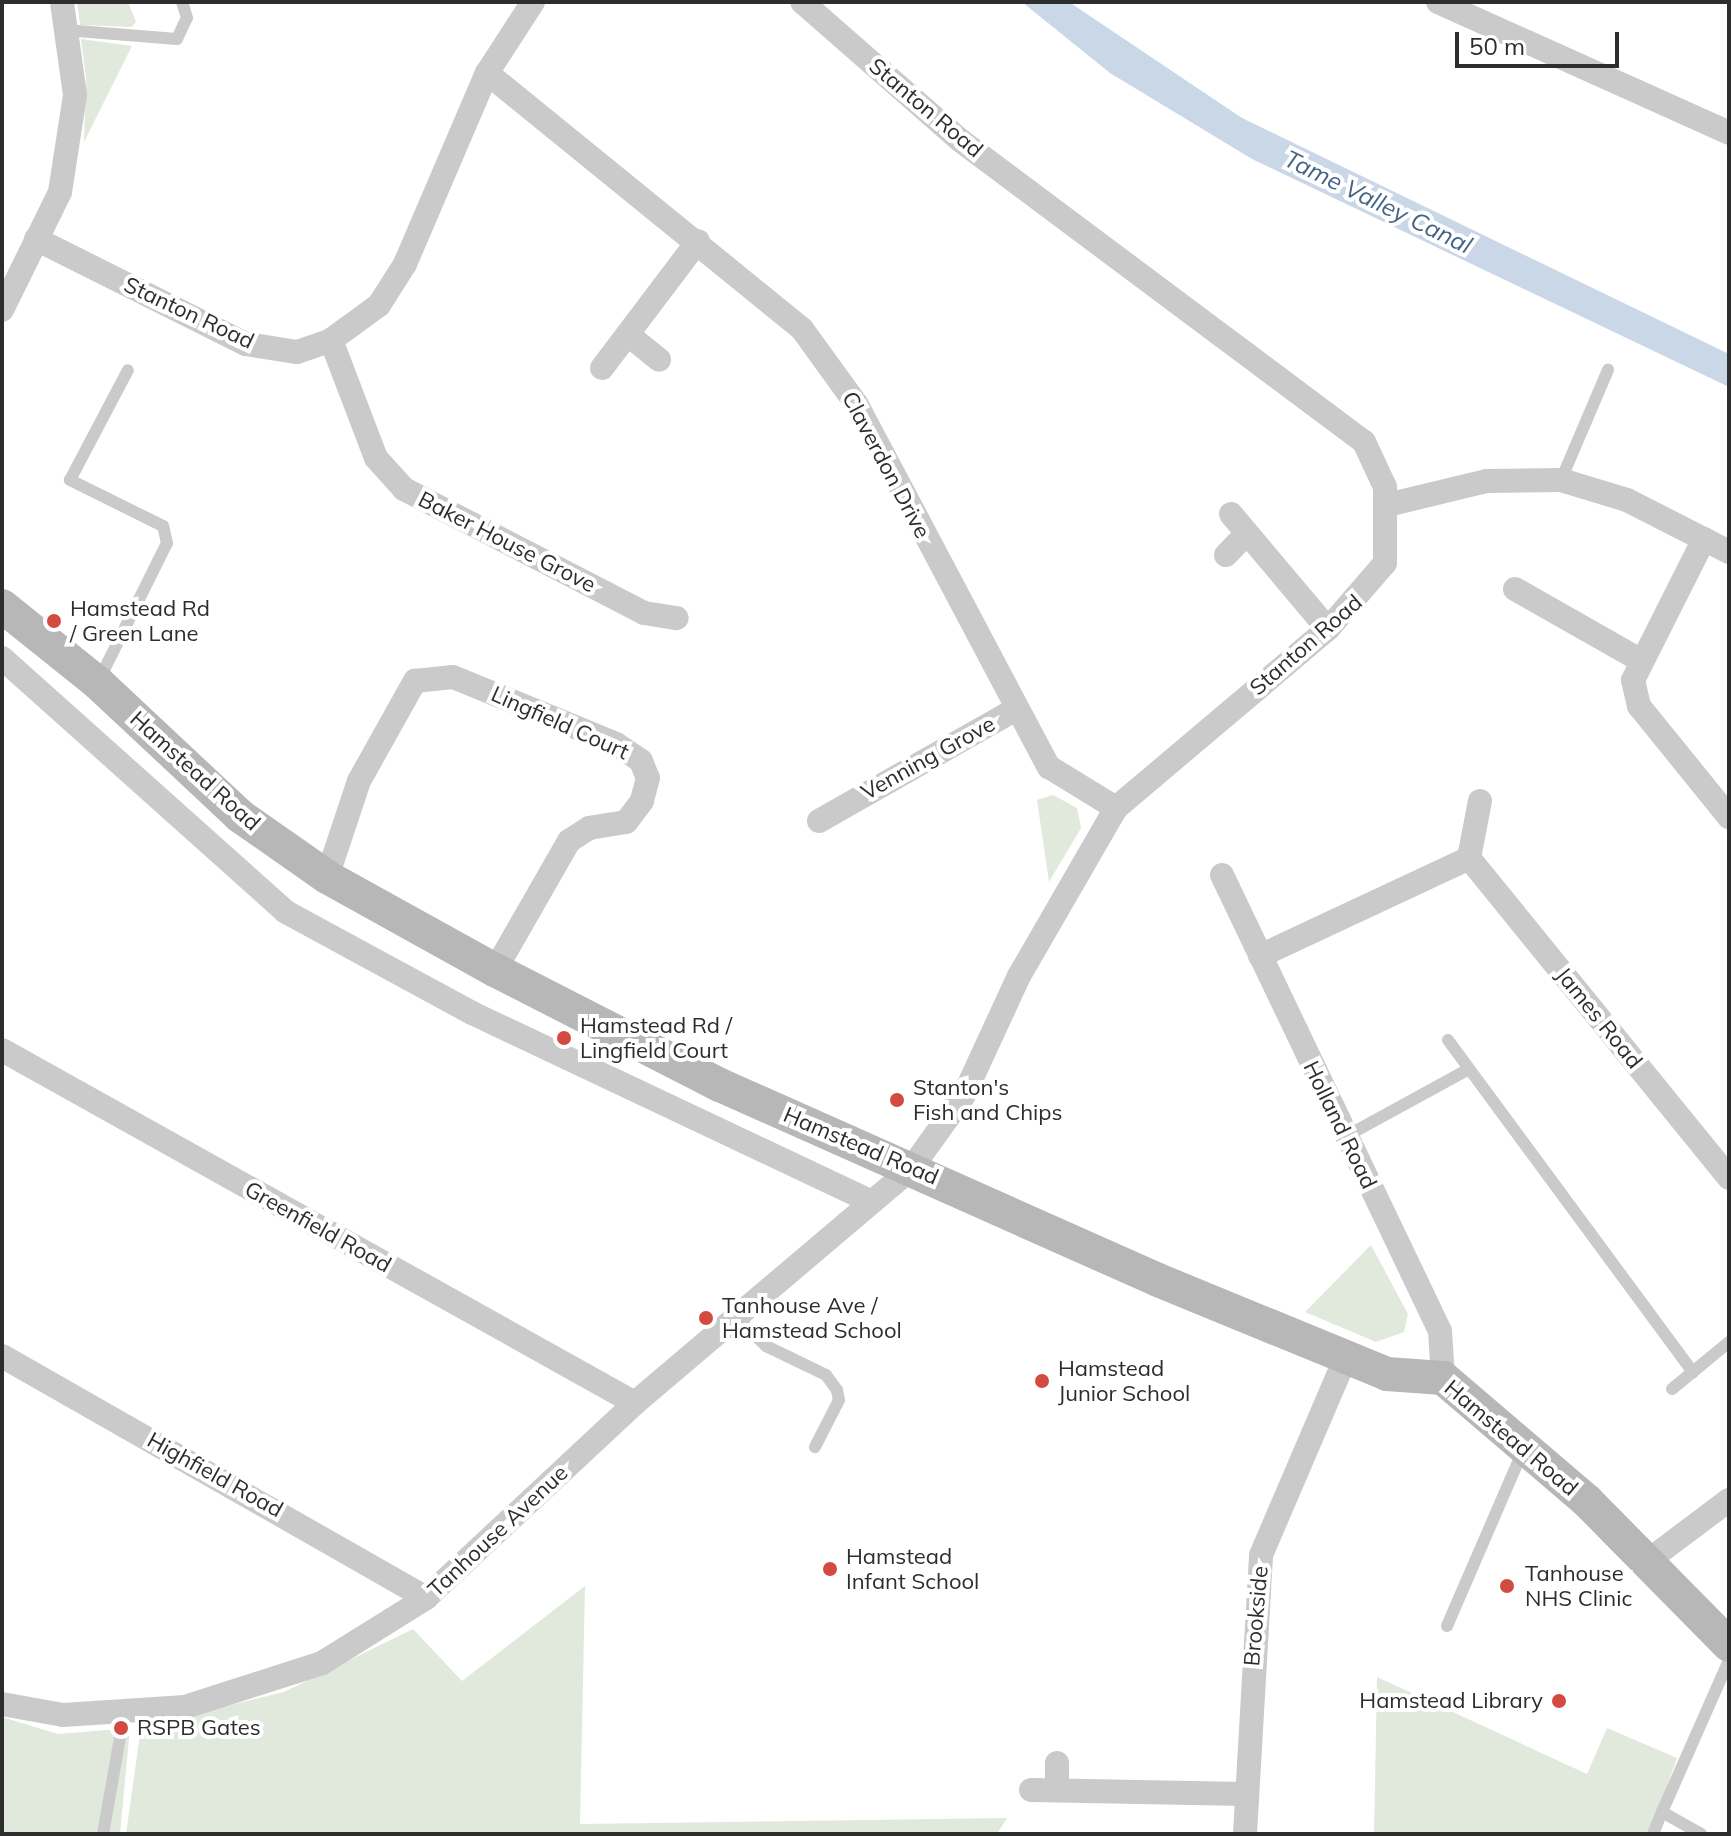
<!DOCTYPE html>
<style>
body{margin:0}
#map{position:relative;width:1731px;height:1836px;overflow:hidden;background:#fff;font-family:Mulish,sans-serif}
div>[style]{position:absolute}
.green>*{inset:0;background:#e1e9dc}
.water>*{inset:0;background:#cad7e7}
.service>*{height:12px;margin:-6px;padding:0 6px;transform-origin:6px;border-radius:6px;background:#cacaca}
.minor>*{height:24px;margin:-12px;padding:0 12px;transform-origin:12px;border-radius:12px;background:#cacaca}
.secondary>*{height:34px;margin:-17px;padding:0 17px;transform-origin:17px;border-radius:17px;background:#b7b7b7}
.dots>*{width:22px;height:22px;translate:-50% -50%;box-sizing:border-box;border:4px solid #fff;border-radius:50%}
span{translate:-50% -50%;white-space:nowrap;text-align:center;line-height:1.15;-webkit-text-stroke:8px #fff;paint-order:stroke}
.street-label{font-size:22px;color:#2d2d2d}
.poi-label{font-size:22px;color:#2d2d2d}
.left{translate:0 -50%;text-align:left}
.right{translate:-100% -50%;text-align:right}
.water-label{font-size:24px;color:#446386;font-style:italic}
.frame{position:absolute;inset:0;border:4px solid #2d2d2d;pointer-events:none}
.scale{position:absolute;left:1455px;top:32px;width:164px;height:36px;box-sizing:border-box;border:4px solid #2d2d2d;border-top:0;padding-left:10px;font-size:24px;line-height:28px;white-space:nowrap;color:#2d2d2d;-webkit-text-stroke:6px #fff;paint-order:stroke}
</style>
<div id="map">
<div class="green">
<div style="clip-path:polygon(77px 2px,128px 2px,136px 22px,131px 27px,80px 25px)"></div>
<div style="clip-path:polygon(81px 39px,132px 46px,84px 142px,86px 78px)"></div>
<div style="clip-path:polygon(1053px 795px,1077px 808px,1081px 828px,1049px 882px,1037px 800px)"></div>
<div style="clip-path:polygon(1371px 1245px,1408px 1314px,1404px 1332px,1376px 1342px,1305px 1312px)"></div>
<div style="clip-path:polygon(585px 1586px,580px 1824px,1007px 1818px,997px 1834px,126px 1834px,141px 1727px,284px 1692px,413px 1629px,462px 1681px)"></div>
<div style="clip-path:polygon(1377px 1677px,1587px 1774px,1607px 1728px,1677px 1758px,1650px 1834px,1374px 1834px)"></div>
<div style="clip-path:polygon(2px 1717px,58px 1734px,130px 1728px,120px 1834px,2px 1834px)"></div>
</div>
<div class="water">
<div style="clip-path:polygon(1022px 2px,1069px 2px,1242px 118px,1729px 354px,1729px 387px,1252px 159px,1110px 73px)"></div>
</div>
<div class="service">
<div style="left:65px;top:30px;width:112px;rotate:4.6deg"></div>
<div style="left:177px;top:39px;width:23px;rotate:-65deg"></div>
<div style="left:187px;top:18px;width:17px;rotate:-107deg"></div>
<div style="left:1561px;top:480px;width:120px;rotate:-66.9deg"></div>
<div style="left:99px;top:680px;width:153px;rotate:-63.6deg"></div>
<div style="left:167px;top:543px;width:17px;rotate:-103deg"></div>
<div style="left:163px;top:526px;width:104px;rotate:-153.7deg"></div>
<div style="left:70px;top:480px;width:124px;rotate:-62.2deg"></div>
<div style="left:1448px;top:1040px;width:413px;rotate:53.6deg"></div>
<div style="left:1352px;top:1133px;width:133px;rotate:-28.7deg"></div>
<div style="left:734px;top:1315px;width:45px;rotate:44.1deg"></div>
<div style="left:766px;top:1346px;width:67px;rotate:25.8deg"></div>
<div style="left:826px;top:1375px;width:19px;rotate:54deg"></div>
<div style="left:837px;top:1390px;width:10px;rotate:79deg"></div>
<div style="left:839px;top:1400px;width:53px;rotate:117.1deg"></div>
<div style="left:1672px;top:1389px;width:74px;rotate:-39.5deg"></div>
<div style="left:1447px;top:1626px;width:192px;rotate:-66.6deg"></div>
<div style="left:1662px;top:1812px;width:166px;rotate:-66.2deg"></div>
<div style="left:103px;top:1834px;width:121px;rotate:-80deg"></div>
<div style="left:1653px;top:1834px;width:24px;rotate:-68deg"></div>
<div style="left:1662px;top:1812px;width:45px;rotate:29.4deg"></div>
</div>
<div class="minor">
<div style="left:1438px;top:2px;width:319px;rotate:24.2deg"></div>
<div style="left:487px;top:73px;width:406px;rotate:39.1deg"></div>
<div style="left:802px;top:329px;width:94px;rotate:54.1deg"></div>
<div style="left:857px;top:405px;width:410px;rotate:62.1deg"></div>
<div style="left:1049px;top:767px;width:79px;rotate:31.5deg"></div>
<div style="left:36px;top:239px;width:235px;rotate:26.6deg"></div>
<div style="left:246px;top:344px;width:52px;rotate:8.9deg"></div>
<div style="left:297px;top:352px;width:36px;rotate:-19deg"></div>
<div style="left:331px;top:340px;width:59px;rotate:-36.1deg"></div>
<div style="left:379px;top:305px;width:49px;rotate:-57.6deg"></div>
<div style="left:405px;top:264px;width:208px;rotate:-66.8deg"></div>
<div style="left:487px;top:73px;width:85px;rotate:-57.1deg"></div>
<div style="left:2px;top:310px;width:131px;rotate:-63.8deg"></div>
<div style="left:60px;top:192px;width:98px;rotate:-81.2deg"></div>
<div style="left:75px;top:95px;width:94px;rotate:-98deg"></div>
<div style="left:631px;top:337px;width:36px;rotate:39deg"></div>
<div style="left:331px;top:340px;width:126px;rotate:69.1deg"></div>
<div style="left:376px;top:458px;width:42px;rotate:47.9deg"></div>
<div style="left:404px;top:489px;width:270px;rotate:27.3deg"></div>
<div style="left:644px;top:613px;width:33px;rotate:9deg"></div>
<div style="left:602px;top:368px;width:159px;rotate:-52.9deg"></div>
<div style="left:1387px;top:505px;width:103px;rotate:-13.5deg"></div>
<div style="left:1487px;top:481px;width:74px;rotate:-0.8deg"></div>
<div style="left:1561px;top:480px;width:69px;rotate:16.9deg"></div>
<div style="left:1627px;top:500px;width:114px;rotate:27deg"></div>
<div style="left:1231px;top:514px;width:150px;rotate:49.9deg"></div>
<div style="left:1704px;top:539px;width:158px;rotate:116.7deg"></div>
<div style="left:1633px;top:680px;width:27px;rotate:77deg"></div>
<div style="left:1639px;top:706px;width:143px;rotate:51deg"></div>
<div style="left:1226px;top:555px;width:29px;rotate:-46deg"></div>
<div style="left:1515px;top:589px;width:144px;rotate:29.6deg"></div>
<div style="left:2px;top:658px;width:381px;rotate:41.8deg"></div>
<div style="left:286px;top:912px;width:212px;rotate:28.5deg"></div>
<div style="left:472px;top:1013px;width:438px;rotate:25.3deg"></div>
<div style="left:819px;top:821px;width:224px;rotate:-29.6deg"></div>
<div style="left:1469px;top:858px;width:58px;rotate:-79.1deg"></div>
<div style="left:1222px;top:875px;width:505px;rotate:64.45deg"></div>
<div style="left:1440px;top:1331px;width:47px;rotate:86.3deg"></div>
<div style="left:327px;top:877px;width:101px;rotate:-71.6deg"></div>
<div style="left:359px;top:781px;width:115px;rotate:-60.8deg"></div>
<div style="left:415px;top:681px;width:38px;rotate:-6deg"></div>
<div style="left:453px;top:677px;width:176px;rotate:22.3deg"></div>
<div style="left:616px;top:744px;width:30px;rotate:34deg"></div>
<div style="left:641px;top:761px;width:18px;rotate:68deg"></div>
<div style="left:648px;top:778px;width:24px;rotate:105deg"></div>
<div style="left:642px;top:801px;width:26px;rotate:127deg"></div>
<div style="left:626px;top:822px;width:37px;rotate:171deg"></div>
<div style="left:589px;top:828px;width:24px;rotate:147deg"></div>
<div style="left:569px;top:841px;width:149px;rotate:119.8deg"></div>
<div style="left:1260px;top:956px;width:231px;rotate:-25.1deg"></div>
<div style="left:1469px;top:858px;width:412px;rotate:50.9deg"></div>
<div style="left:2px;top:1050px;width:725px;rotate:29.15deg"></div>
<div style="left:2px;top:1356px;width:488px;rotate:29.7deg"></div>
<div style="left:1649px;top:1560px;width:100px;rotate:-36.9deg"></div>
<div style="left:2px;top:1704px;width:62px;rotate:10.2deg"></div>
<div style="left:63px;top:1715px;width:122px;rotate:-3.8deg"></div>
<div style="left:185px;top:1707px;width:144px;rotate:-17.8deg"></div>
<div style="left:322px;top:1663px;width:123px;rotate:-32deg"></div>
<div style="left:426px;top:1598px;width:286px;rotate:-43deg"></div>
<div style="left:635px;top:1403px;width:362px;rotate:-40.3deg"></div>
<div style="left:911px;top:1169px;width:91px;rotate:-54.4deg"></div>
<div style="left:964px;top:1095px;width:131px;rotate:-65.2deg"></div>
<div style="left:1019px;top:976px;width:194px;rotate:-60deg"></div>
<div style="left:1116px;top:808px;width:277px;rotate:-40.2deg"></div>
<div style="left:1328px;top:629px;width:87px;rotate:-49.2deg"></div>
<div style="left:1385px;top:563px;width:76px;rotate:-90deg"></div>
<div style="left:1385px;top:487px;width:50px;rotate:-115deg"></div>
<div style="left:1364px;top:442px;width:503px;rotate:-143.24deg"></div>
<div style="left:961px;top:141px;width:211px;rotate:-138.8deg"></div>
<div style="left:1031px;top:1790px;width:214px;rotate:1.1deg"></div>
<div style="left:1057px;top:1790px;width:27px;rotate:-90deg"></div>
<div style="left:1245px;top:1834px;width:279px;rotate:-86.7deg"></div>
<div style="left:1261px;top:1555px;width:213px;rotate:-66.8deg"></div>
</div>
<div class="secondary">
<div style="left:2px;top:606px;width:123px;rotate:38.7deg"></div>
<div style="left:98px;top:683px;width:195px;rotate:43.1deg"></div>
<div style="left:240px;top:816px;width:106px;rotate:35deg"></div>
<div style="left:327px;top:877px;width:192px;rotate:29deg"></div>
<div style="left:495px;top:970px;width:253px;rotate:27.1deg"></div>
<div style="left:720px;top:1085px;width:479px;rotate:24deg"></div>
<div style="left:1158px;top:1280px;width:248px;rotate:22.3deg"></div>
<div style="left:1387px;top:1374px;width:56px;rotate:4.1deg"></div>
<div style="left:1443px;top:1378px;width:189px;rotate:40.5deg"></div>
<div style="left:1587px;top:1501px;width:202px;rotate:45.4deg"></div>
</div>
<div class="dots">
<div style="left:54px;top:621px;background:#d34b40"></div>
<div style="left:564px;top:1038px;background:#d34b40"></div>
<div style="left:897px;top:1100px;background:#d34b40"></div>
<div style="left:706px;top:1318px;background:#d34b40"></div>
<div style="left:1042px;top:1381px;background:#d34b40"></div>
<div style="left:830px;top:1569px;background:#d34b40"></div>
<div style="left:1507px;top:1586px;background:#d34b40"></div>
<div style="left:1559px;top:1701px;background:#d34b40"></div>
<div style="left:121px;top:1728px;background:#d34b40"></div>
</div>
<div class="street-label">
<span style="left:926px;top:108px;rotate:40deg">Stanton Road</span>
<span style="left:189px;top:313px;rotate:25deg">Stanton Road</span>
<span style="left:886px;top:465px;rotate:62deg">Claverdon Drive</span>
<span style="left:507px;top:542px;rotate:27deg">Baker House Grove</span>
<span style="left:1306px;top:645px;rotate:-41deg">Stanton Road</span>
<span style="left:560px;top:723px;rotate:24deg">Lingfield Court</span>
<span style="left:928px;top:758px;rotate:-29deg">Venning Grove</span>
<span style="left:195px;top:771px;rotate:42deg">Hamstead Road</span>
<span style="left:1599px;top:1018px;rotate:51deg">James Road</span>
<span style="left:1340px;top:1125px;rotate:64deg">Holland Road</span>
<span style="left:861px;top:1146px;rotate:23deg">Hamstead Road</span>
<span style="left:318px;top:1227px;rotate:29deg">Greenfield Road</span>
<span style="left:1511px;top:1438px;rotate:40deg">Hamstead Road</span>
<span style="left:215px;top:1475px;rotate:29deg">Highfield Road</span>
<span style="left:498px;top:1531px;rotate:-43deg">Tanhouse Avenue</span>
<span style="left:1256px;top:1616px;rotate:-85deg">Brookside</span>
</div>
<div class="poi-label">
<span class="left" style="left:70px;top:621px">Hamstead Rd<br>/ Green Lane</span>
<span class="left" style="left:580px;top:1038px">Hamstead Rd /<br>Lingfield Court</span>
<span class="left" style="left:913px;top:1100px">Stanton's<br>Fish and Chips</span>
<span class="left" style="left:722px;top:1318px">Tanhouse Ave /<br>Hamstead School</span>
<span class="left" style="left:1058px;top:1381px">Hamstead<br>Junior School</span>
<span class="left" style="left:846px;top:1569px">Hamstead<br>Infant School</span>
<span class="left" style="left:1525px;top:1586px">Tanhouse<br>NHS Clinic</span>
<span class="right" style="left:1543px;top:1701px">Hamstead Library</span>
<span class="left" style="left:137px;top:1728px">RSPB Gates</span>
</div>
<div class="water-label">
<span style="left:1378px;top:202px;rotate:26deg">Tame Valley Canal</span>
</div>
<div class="frame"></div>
<div class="scale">50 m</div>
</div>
